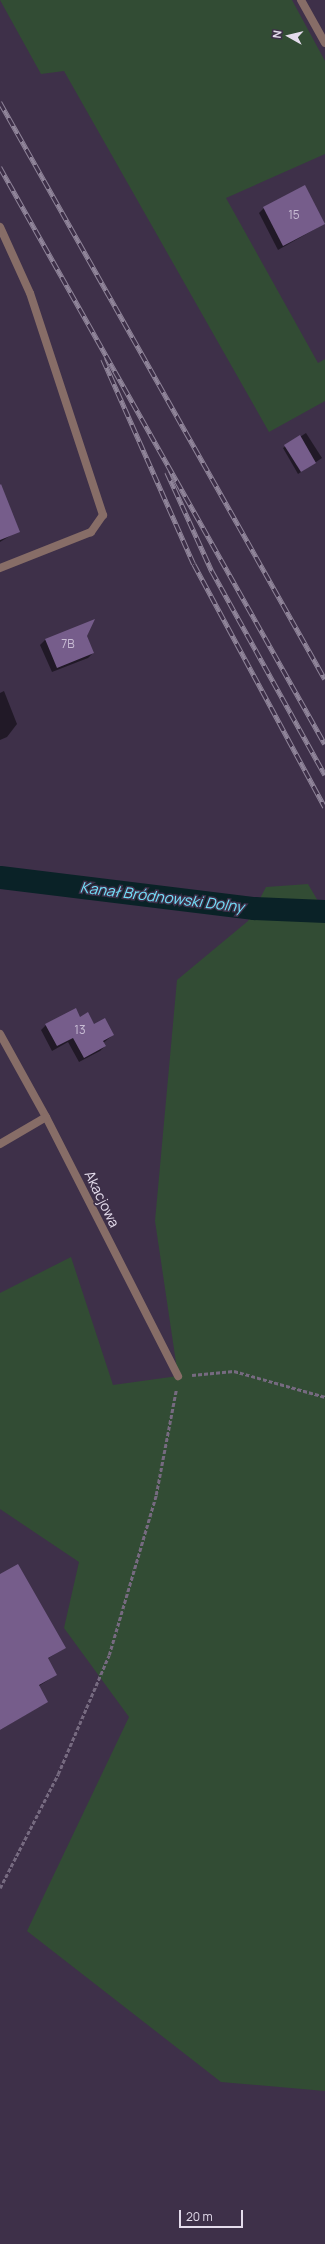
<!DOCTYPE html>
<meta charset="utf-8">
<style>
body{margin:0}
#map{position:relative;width:325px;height:2244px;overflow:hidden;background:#3e3049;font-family:Manrope,sans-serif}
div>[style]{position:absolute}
.green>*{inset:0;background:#324c34}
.shadow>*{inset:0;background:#0007}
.canal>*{height:23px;margin:-11.5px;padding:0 11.5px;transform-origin:11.5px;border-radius:11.5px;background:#0a2227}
.building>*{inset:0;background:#765d8b}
.path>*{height:2.5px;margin-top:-1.25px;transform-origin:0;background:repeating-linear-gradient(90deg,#766a80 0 4px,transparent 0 6px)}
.service>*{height:8px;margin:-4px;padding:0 4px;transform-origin:4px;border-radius:4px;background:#876d67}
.minor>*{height:8px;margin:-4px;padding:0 4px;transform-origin:4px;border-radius:4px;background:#876d67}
.rail>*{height:4.5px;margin-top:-2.25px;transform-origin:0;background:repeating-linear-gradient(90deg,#3e3049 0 9px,#90859a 0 18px);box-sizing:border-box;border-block:1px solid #90859a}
span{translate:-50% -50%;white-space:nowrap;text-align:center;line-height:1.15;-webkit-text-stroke:3px #3e3049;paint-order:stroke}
.number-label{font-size:12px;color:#c8bcd4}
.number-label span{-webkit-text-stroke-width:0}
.street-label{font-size:14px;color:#e4dcec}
.water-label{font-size:15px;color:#72e0fa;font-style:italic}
.north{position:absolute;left:269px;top:16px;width:40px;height:40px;-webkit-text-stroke:3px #3e3049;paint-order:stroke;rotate:278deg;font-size:11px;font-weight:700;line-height:16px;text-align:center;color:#e4dcec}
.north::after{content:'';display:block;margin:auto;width:14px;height:18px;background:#e4dcec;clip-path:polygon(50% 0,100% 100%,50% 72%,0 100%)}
.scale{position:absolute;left:179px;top:2210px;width:64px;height:18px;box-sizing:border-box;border:2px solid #e4dcec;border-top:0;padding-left:5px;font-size:12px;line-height:14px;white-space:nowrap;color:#e4dcec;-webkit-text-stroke:3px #3e3049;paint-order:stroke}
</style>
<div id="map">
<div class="green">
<div style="clip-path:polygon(0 0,292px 0,325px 61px,325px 154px,226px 198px,318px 363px,325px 359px,325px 401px,269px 432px,64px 71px,41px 74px)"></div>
<div style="clip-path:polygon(308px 884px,325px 913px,325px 2091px,221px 2082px,27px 1931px,129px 1717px,64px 1628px,79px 1562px,0 1509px,0 1293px,71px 1257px,113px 1385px,178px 1376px,155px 1221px,177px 980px,248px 921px,266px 887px)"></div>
</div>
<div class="shadow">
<div style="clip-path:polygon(264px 208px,324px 224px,278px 250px,259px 213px)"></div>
<div style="clip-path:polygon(306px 433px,322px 458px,298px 474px,283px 448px)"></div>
<div style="clip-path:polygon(0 501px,18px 531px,0 542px)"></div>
<div style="clip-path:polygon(93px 621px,86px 636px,93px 653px,88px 658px,52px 672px,40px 645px,45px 640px)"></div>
<div style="clip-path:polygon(4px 691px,17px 724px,7px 737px,0 740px,0 693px)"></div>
<div style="clip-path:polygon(80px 1018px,113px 1035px,103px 1043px,105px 1046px,100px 1051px,79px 1062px,68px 1042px,52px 1051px,41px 1030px,46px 1025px)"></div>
<div style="clip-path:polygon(0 1575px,65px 1648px,47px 1659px,56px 1675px,39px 1686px,47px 1702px,0 1730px)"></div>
</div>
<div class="canal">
<div style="left:0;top:877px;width:256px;rotate:7deg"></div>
<div style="left:254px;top:908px;width:71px;rotate:2.4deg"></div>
</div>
<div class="building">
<div style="clip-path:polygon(305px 185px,325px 224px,283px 246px,263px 207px)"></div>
<div style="clip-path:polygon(300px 435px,316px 463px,301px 472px,284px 445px)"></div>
<div style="clip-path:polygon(1px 484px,20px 532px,0 540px,0 485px)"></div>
<div style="clip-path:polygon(95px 619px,87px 636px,94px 653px,57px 668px,45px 639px)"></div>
<div style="clip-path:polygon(76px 1008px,80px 1017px,88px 1012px,94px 1024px,105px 1018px,114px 1035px,103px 1041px,106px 1046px,84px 1058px,73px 1038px,57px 1046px,45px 1024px)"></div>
<div style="clip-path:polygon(18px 1564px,66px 1648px,48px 1658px,57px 1675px,39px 1685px,48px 1702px,0 1730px,0 1574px)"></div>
</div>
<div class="path">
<div style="left:192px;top:1375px;width:42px;rotate:-5.4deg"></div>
<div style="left:234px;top:1371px;width:95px;rotate:15.9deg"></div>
<div style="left:0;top:1888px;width:128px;rotate:-63deg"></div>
<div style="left:58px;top:1774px;width:129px;rotate:-66.8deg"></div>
<div style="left:109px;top:1655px;width:167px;rotate:-73.6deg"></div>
<div style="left:156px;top:1495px;width:107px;rotate:-79.2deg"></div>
</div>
<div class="service">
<div style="left:0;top:227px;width:72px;rotate:65.6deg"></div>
<div style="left:30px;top:293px;width:234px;rotate:71.8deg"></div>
<div style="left:103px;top:515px;width:21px;rotate:125deg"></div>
<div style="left:91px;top:532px;width:98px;rotate:158.4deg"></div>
</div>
<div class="minor">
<div style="left:301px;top:0;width:49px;rotate:60.8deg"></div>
<div style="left:0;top:1034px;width:95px;rotate:61deg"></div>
<div style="left:46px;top:1117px;width:291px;rotate:63deg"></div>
<div style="left:0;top:1144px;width:53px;rotate:-30.4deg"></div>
</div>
<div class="rail">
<div style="left:0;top:102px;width:662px;rotate:60.61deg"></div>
<div style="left:0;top:167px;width:662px;rotate:60.61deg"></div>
<div style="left:103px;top:359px;width:224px;rotate:66.1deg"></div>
<div style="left:194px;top:564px;width:276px;rotate:61.7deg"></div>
<div style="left:167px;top:472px;width:109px;rotate:65.6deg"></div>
<div style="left:212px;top:571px;width:233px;rotate:61deg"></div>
</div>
<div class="number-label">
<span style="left:294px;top:215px">15</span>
<span style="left:68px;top:644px">7B</span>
<span style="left:80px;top:1030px">13</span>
</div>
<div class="street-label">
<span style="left:102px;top:1199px;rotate:64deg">Akacjowa</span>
</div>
<div class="water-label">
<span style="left:162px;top:897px;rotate:7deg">Kanał Bródnowski Dolny</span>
</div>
<div class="north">N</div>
<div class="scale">20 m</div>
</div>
